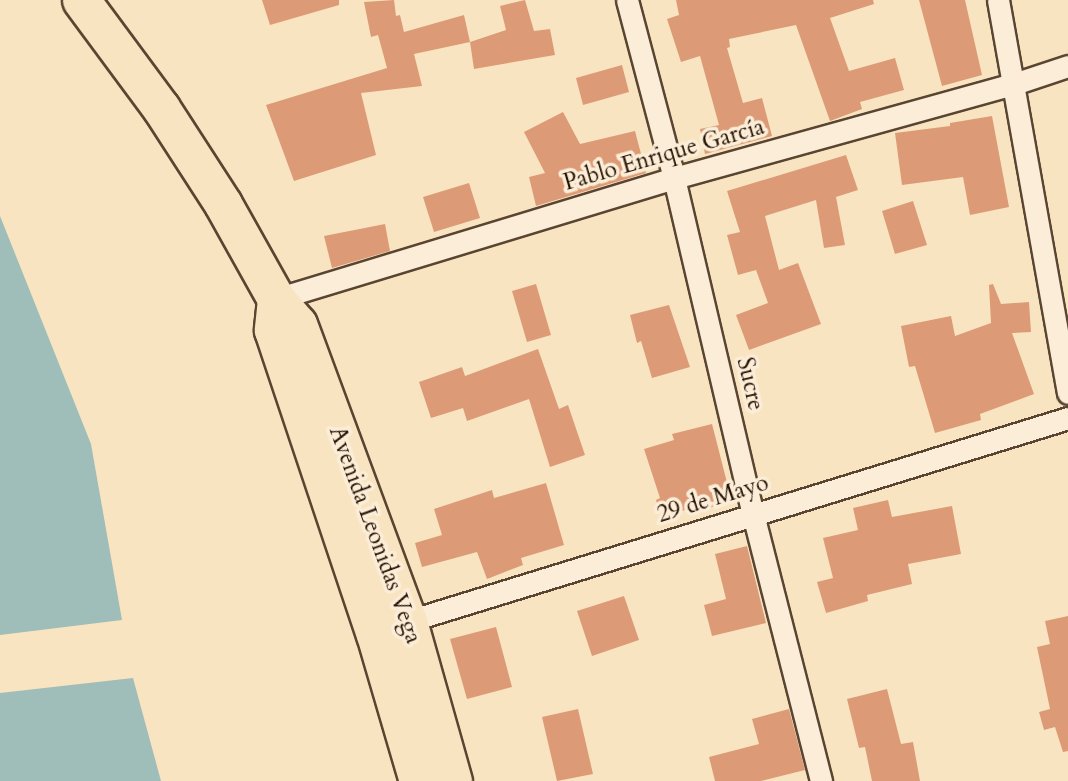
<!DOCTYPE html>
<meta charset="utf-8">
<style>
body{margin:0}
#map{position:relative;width:1068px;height:781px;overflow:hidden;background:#f9e4c1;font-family:Cardo,serif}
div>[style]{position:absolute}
.water>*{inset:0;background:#9fbdb9}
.building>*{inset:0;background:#dc9b76}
.roads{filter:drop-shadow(2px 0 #594531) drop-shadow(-2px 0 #594531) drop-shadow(0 2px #594531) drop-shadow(0 -2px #594531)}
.street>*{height:21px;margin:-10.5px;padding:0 10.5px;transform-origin:10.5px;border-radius:10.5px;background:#fbedd7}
.highway>*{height:37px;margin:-18.5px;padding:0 18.5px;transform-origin:18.5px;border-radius:18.5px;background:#f9e4c1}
span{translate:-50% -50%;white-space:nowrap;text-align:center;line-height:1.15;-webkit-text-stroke:7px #fbedd7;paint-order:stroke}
.street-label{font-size:23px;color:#241001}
</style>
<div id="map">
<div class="water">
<div style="clip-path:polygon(0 216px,91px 444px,122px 620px,0 635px)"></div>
<div style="clip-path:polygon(133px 678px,161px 781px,0 781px,0 693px)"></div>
</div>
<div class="building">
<div style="clip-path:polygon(262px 0,339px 0,339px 5px,270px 25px)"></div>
<div style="clip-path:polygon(394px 0,396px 16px,400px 15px,404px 32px,464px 15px,470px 42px,414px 54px,422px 86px,361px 93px,376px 155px,294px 181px,266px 105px,387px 68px,378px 35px,371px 37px,364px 2px)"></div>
<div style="clip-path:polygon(525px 0,534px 31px,550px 29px,555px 55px,474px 69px,470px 42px,506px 30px,500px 6px)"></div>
<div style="clip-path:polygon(676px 0,873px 0,874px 4px,830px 18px,849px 71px,895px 58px,904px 90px,860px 102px,862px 109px,830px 121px,796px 25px,729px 39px,730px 47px,727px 48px,743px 103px,762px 98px,772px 136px,705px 154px,700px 129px,719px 125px,700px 56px,681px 62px,667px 19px,679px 15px)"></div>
<div style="clip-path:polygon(919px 0,965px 0,982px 75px,942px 86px)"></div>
<div style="clip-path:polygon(622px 65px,629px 92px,583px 105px,576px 78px)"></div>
<div style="clip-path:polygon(563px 112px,580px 144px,635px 131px,646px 173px,536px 206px,529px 177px,545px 173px,524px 132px)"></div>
<div style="clip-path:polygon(992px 116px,1009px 207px,970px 215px,963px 177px,902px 185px,895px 133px,950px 126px,950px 123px)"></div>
<div style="clip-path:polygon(846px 155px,858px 190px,836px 197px,845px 245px,824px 248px,816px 200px,765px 216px,779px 270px,798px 263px,821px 324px,749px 350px,736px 315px,768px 303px,756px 270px,738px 275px,727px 235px,740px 232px,727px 191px)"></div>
<div style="clip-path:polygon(469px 183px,480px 218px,434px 232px,423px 197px)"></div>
<div style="clip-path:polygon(913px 201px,927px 245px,895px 254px,882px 211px)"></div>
<div style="clip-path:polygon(385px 224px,390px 251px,332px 268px,324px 236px)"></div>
<div style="clip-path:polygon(536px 284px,551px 335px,527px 342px,512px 291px)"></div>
<div style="clip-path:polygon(993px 284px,1001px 304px,1029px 302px,1031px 332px,1012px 333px,1034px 394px,980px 414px,981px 420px,935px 433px,915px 366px,909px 367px,901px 326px,951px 316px,955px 336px,991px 323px,989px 285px)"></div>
<div style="clip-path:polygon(669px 305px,690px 367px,652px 378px,641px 341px,637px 343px,630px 315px)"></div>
<div style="clip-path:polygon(538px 349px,559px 409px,568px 405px,585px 455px,550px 467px,529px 399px,467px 421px,463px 408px,431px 418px,419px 382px,462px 367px,465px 376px)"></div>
<div style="clip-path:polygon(712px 424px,732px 502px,693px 512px,692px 508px,661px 517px,656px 500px,660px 498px,644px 449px,674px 440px,672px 434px)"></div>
<div style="clip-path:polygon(546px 483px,564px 545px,521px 558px,523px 565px,487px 579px,477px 552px,422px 567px,415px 543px,442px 535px,434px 509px,492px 490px,494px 498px)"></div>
<div style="clip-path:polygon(888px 500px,892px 517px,952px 506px,961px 554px,908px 564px,912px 584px,867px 595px,868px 601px,826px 613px,817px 582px,833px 578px,823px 538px,858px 530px,853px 508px)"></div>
<div style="clip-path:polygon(747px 546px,766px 623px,712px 636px,704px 605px,726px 599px,715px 554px)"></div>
<div style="clip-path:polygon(624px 596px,639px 640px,592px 656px,577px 611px)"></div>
<div style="clip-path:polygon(1068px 616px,1068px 751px,1063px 752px,1055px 727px,1044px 730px,1039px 712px,1050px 709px,1037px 647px,1050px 644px,1045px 621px)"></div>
<div style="clip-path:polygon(496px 627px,512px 687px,467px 699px,450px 639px)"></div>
<div style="clip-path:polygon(887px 689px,901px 744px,913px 742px,920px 781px,872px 781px,865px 747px,859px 748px,847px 699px)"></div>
<div style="clip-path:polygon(578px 709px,593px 774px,557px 781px,542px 717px)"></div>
<div style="clip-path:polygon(789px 709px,805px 770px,761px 781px,715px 781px,709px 757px,759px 744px,752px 719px)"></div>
</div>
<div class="roads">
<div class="street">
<div style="left:627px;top:0;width:184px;rotate:75.2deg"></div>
<div style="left:674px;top:178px;width:345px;rotate:76.8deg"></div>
<div style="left:753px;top:514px;width:276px;rotate:75.7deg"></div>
<div style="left:998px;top:0;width:399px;rotate:79.9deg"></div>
<div style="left:276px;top:299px;width:416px;rotate:-16.9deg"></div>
<div style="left:674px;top:178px;width:353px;rotate:-15.5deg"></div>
<div style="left:1014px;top:84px;width:57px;rotate:-18.4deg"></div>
<div style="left:399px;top:624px;width:700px;rotate:-17.11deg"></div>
</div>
<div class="highway">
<div style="left:81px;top:0;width:134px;rotate:53.5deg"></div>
<div style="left:161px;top:108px;width:114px;rotate:57.1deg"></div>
<div style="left:223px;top:204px;width:109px;rotate:60.8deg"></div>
<div style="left:276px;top:299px;width:33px;rotate:49deg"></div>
<div style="left:298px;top:324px;width:317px;rotate:69.7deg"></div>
<div style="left:408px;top:621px;width:166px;rotate:74.3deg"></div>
<div style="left:276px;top:299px;width:31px;rotate:96deg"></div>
<div style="left:273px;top:330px;width:321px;rotate:71.5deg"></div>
<div style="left:375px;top:634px;width:153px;rotate:73.7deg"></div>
</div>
</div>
<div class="street-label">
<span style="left:664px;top:155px;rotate:-16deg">Pablo Enrique García</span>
<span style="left:750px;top:384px;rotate:77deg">Sucre</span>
<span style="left:713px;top:499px;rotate:-17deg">29 de Mayo</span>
<span style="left:375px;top:535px;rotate:70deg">Avenida Leonidas Vega</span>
</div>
</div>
